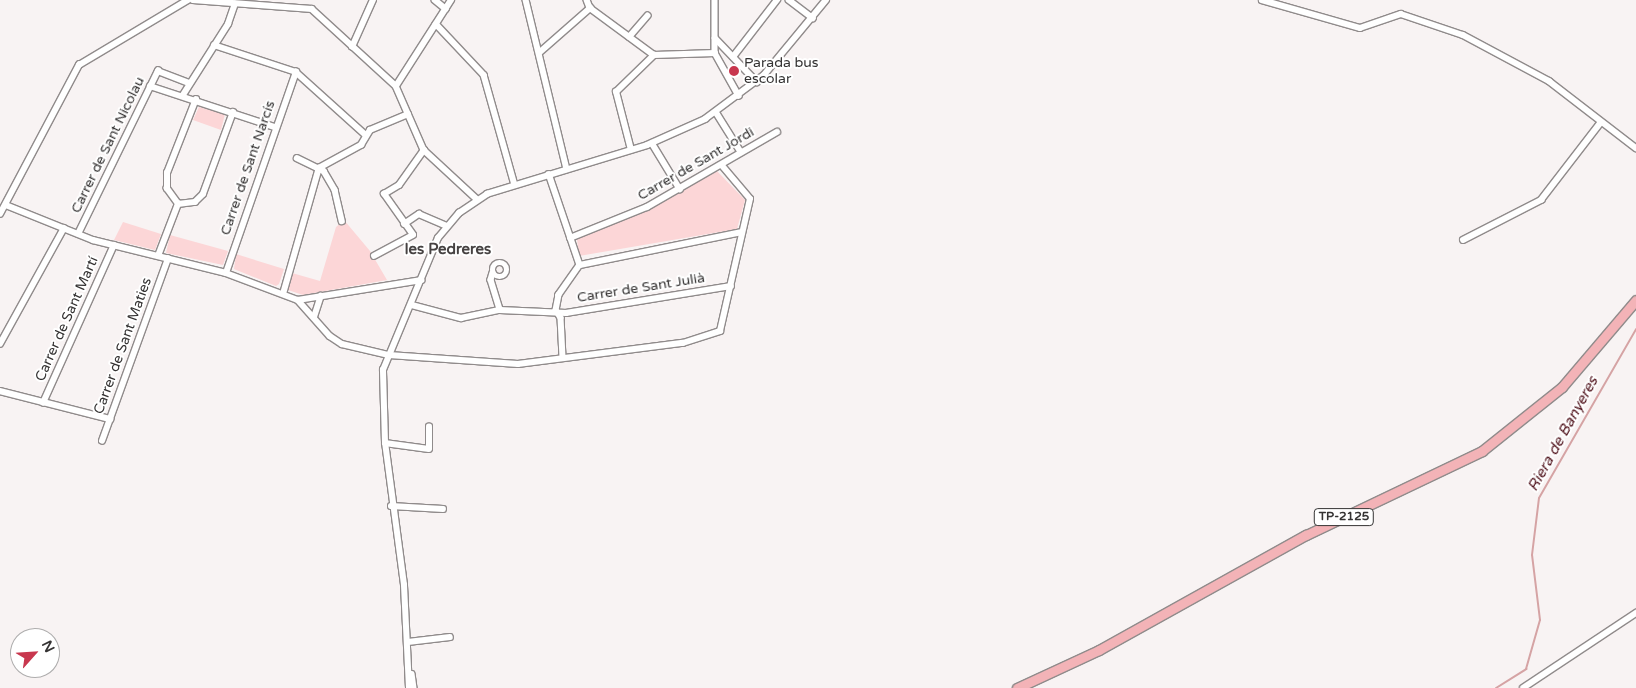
<!DOCTYPE html>
<meta charset="utf-8">
<style>
body{margin:0}
#map{position:relative;width:1636px;height:688px;overflow:hidden;background:#f8f3f3;font-family:"Varela Round",sans-serif}
div>[style]{position:absolute}
.green>*{inset:0;background:#fcd6d7}
.stream>*{height:2px;margin:-1px;padding:0 1px;transform-origin:1px;border-radius:1px;background:#d5a3a4}
.roads{filter:drop-shadow(1px 0 #908b8b) drop-shadow(-1px 0 #908b8b) drop-shadow(0 1px #908b8b) drop-shadow(0 -1px #908b8b)}
.street>*{height:5.5px;margin:-2.75px;padding:0 2.75px;transform-origin:2.75px;border-radius:2.75px;background:#fff}
.street>.ring{margin:-2.75px;padding:0;box-sizing:content-box;background:none;border:5.5px solid #fff;border-radius:50%}
.primary>*{height:9px;margin:-4.5px;padding:0 4.5px;transform-origin:4.5px;border-radius:4.5px;background:#f3b3b7}
.dots>*{width:14px;height:14px;translate:-50% -50%;box-sizing:border-box;border:2px solid #fff;border-radius:50%}
span{translate:-50% -50%;white-space:nowrap;text-align:center;line-height:1.15;-webkit-text-stroke:4px #fff;paint-order:stroke}
.shield-label span{padding:1px 4px;background:#fff;border:1px solid;border-radius:4px;-webkit-text-stroke-width:0}
.shield-label{font-size:12px;color:#353333;font-weight:700}
.poi-label{font-size:14px;color:#353333}
.left{translate:0 -50%;text-align:left}
.street-label{font-size:14px;color:#353333}
.neighbourhood-label{font-size:15px;color:#464242;font-weight:700}
.water-label{font-size:15px;color:#4f121b;font-style:italic}
.north{position:absolute;left:10px;top:628px;width:50px;height:50px;box-sizing:border-box;background:#fff;border:1px solid #aeadad;border-radius:50%;rotate:64deg;font-size:14px;font-weight:700;line-height:20px;text-align:center;color:#353333}
.north::after{content:'';display:block;margin:auto;width:18px;height:22px;background:#c8374e;clip-path:polygon(50% 0,100% 100%,50% 72%,0 100%)}
</style>
<div id="map">
<div class="green">
<div style="clip-path:polygon(199px 107px,225px 114px,221px 130px,193px 120px)"></div>
<div style="clip-path:polygon(717px 171px,745px 200px,737px 229px,579px 256px,577px 239px,654px 207px)"></div>
<div style="clip-path:polygon(344px 220px,370px 251px,387px 280px,303px 295px,288px 290px,292px 273px,320px 281px,336px 227px)"></div>
<div style="clip-path:polygon(123px 222px,161px 234px,155px 250px,114px 240px)"></div>
<div style="clip-path:polygon(170px 235px,228px 251px,223px 265px,166px 253px)"></div>
<div style="clip-path:polygon(236px 254px,284px 269px,279px 284px,276px 286px,234px 269px)"></div>
</div>
<div class="stream">
<div style="left:1496px;top:688px;width:36px;rotate:-32deg"></div>
<div style="left:1526px;top:669px;width:51px;rotate:-74.1deg"></div>
<div style="left:1540px;top:620px;width:65px;rotate:-97deg"></div>
<div style="left:1532px;top:555px;width:57px;rotate:-83deg"></div>
<div style="left:1539px;top:498px;width:195px;rotate:-60.1deg"></div>
</div>
<div class="roads">
<div class="street">
<div style="left:193px;top:0;width:119px;rotate:4.3deg"></div>
<div style="left:312px;top:9px;width:114px;rotate:42.5deg"></div>
<div style="left:396px;top:86px;width:70px;rotate:66.4deg"></div>
<div style="left:424px;top:150px;width:72px;rotate:42.8deg"></div>
<div style="left:435px;top:0;width:14px;rotate:39deg"></div>
<div style="left:526px;top:0;width:174px;rotate:76.4deg"></div>
<div style="left:587px;top:0;width:9px;rotate:69deg"></div>
<div style="left:590px;top:8px;width:79px;rotate:36.3deg"></div>
<div style="left:654px;top:55px;width:61px;rotate:-1.9deg"></div>
<div style="left:715px;top:0;width:53px;rotate:90deg"></div>
<div style="left:715px;top:53px;width:49px;rotate:60.8deg"></div>
<div style="left:789px;top:0;width:30px;rotate:37deg"></div>
<div style="left:1262px;top:0;width:102px;rotate:15.9deg"></div>
<div style="left:1360px;top:28px;width:43px;rotate:-18.9deg"></div>
<div style="left:1401px;top:14px;width:65px;rotate:18.7deg"></div>
<div style="left:1463px;top:35px;width:98px;rotate:28.1deg"></div>
<div style="left:1549px;top:81px;width:110px;rotate:37.6deg"></div>
<div style="left:436px;top:24px;width:70px;rotate:46.7deg"></div>
<div style="left:484px;top:75px;width:114px;rotate:74.3deg"></div>
<div style="left:629px;top:37px;width:28px;rotate:-49deg"></div>
<div style="left:715px;top:38px;width:61px;rotate:46.3deg"></div>
<div style="left:214px;top:45px;width:86px;rotate:18.2deg"></div>
<div style="left:296px;top:72px;width:94px;rotate:42deg"></div>
<div style="left:352px;top:47px;width:51px;rotate:-65.9deg"></div>
<div style="left:540px;top:52px;width:67px;rotate:-41.3deg"></div>
<div style="left:733px;top:57px;width:72px;rotate:-52.3deg"></div>
<div style="left:150px;top:86px;width:132px;rotate:18.2deg"></div>
<div style="left:396px;top:86px;width:102px;rotate:-57.4deg"></div>
<div style="left:183px;top:95px;width:84px;rotate:-57.6deg"></div>
<div style="left:228px;top:24px;width:21px;rotate:-71deg"></div>
<div style="left:716px;top:112px;width:47px;rotate:58deg"></div>
<div style="left:652px;top:143px;width:54px;rotate:58.7deg"></div>
<div style="left:631px;top:150px;width:60px;rotate:-104.5deg"></div>
<div style="left:616px;top:92px;width:53px;rotate:-44.2deg"></div>
<div style="left:297px;top:158px;width:30px;rotate:26deg"></div>
<div style="left:324px;top:171px;width:22px;rotate:60deg"></div>
<div style="left:335px;top:190px;width:32px;rotate:77deg"></div>
<div style="left:319px;top:168px;width:48px;rotate:-28.7deg"></div>
<div style="left:361px;top:145px;width:17px;rotate:-59deg"></div>
<div style="left:370px;top:130px;width:41px;rotate:-22.8deg"></div>
<div style="left:549px;top:174px;width:96px;rotate:71.2deg"></div>
<div style="left:580px;top:265px;width:37px;rotate:125deg"></div>
<div style="left:559px;top:295px;width:15px;rotate:101deg"></div>
<div style="left:556px;top:310px;width:9px;rotate:58deg"></div>
<div style="left:561px;top:318px;width:40px;rotate:87.1deg"></div>
<div style="left:178px;top:204px;width:17px;rotate:-7deg"></div>
<div style="left:195px;top:202px;width:11px;rotate:-45deg"></div>
<div style="left:203px;top:194px;width:87px;rotate:-69.9deg"></div>
<div style="left:178px;top:204px;width:19px;rotate:-126deg"></div>
<div style="left:167px;top:189px;width:16px;rotate:-90deg"></div>
<div style="left:167px;top:173px;width:79px;rotate:-68.6deg"></div>
<div style="left:6px;top:205px;width:94px;rotate:21.9deg"></div>
<div style="left:93px;top:240px;width:137px;rotate:13.9deg"></div>
<div style="left:226px;top:273px;width:77px;rotate:20.6deg"></div>
<div style="left:298px;top:300px;width:48px;rotate:48.4deg"></div>
<div style="left:330px;top:336px;width:14px;rotate:34deg"></div>
<div style="left:342px;top:344px;width:48px;rotate:13.2deg"></div>
<div style="left:389px;top:355px;width:129px;rotate:4deg"></div>
<div style="left:518px;top:364px;width:166px;rotate:-7.3deg"></div>
<div style="left:683px;top:343px;width:39px;rotate:-18deg"></div>
<div style="left:720px;top:331px;width:135px;rotate:-77.2deg"></div>
<div style="left:750px;top:199px;width:43px;rotate:-130.3deg"></div>
<div style="left:0;top:214px;width:169px;rotate:-62.1deg"></div>
<div style="left:79px;top:65px;width:127px;rotate:-30.8deg"></div>
<div style="left:404px;top:224px;width:18px;rotate:-34deg"></div>
<div style="left:419px;top:214px;width:30px;rotate:23deg"></div>
<div style="left:78px;top:234px;width:182px;rotate:-63.9deg"></div>
<div style="left:158px;top:71px;width:34px;rotate:21deg"></div>
<div style="left:570px;top:238px;width:83px;rotate:-21.9deg"></div>
<div style="left:647px;top:207px;width:150px;rotate:-30deg"></div>
<div style="left:1463px;top:240px;width:88px;rotate:-27.1deg"></div>
<div style="left:1541px;top:200px;width:98px;rotate:-52.4deg"></div>
<div style="left:158px;top:256px;width:56px;rotate:-69deg"></div>
<div style="left:374px;top:256px;width:44px;rotate:-28.3deg"></div>
<div style="left:413px;top:235px;width:50px;rotate:-125.3deg"></div>
<div style="left:384px;top:194px;width:17px;rotate:-31deg"></div>
<div style="left:399px;top:185px;width:43px;rotate:-54.5deg"></div>
<div class="ring" style="left:493px;top:263px;width:8.5px;height:8.5px"></div>
<div style="left:580px;top:265px;width:165px;rotate:-11.5deg"></div>
<div style="left:226px;top:273px;width:213px;rotate:-70.8deg"></div>
<div style="left:493px;top:273px;width:7px;rotate:106deg"></div>
<div style="left:491px;top:280px;width:31px;rotate:73deg"></div>
<div style="left:283px;top:294px;width:131px;rotate:-74.1deg"></div>
<div style="left:298px;top:300px;width:125px;rotate:-9.2deg"></div>
<div style="left:412px;top:305px;width:51px;rotate:14.9deg"></div>
<div style="left:461px;top:318px;width:40px;rotate:-12deg"></div>
<div style="left:500px;top:310px;width:66px;rotate:2.6deg"></div>
<div style="left:566px;top:313px;width:167px;rotate:-9.3deg"></div>
<div style="left:314px;top:317px;width:22px;rotate:-72deg"></div>
<div style="left:0;top:344px;width:132px;rotate:-61.1deg"></div>
<div style="left:0;top:391px;width:114px;rotate:14.3deg"></div>
<div style="left:43px;top:403px;width:173px;rotate:-65.8deg"></div>
<div style="left:102px;top:441px;width:194px;rotate:-70.1deg"></div>
<div style="left:385px;top:443px;width:44px;rotate:7.8deg"></div>
<div style="left:429px;top:449px;width:22px;rotate:-90deg"></div>
<div style="left:391px;top:506px;width:52px;rotate:3.3deg"></div>
<div style="left:408px;top:642px;width:42px;rotate:-6.8deg"></div>
<div style="left:412px;top:674px;width:14px;rotate:82deg"></div>
<div style="left:409px;top:688px;width:103px;rotate:-92.8deg"></div>
<div style="left:404px;top:585px;width:143px;rotate:-97.6deg"></div>
<div style="left:385px;top:443px;width:73px;rotate:-91.6deg"></div>
<div style="left:383px;top:370px;width:143px;rotate:-67.4deg"></div>
<div style="left:438px;top:238px;width:33px;rotate:-50deg"></div>
<div style="left:459px;top:213px;width:34px;rotate:-34deg"></div>
<div style="left:487px;top:194px;width:167px;rotate:-17deg"></div>
<div style="left:647px;top:145px;width:64px;rotate:-24.1deg"></div>
<div style="left:705px;top:119px;width:74px;rotate:-36.7deg"></div>
<div style="left:764px;top:75px;width:97px;rotate:-50.4deg"></div>
<div style="left:1523px;top:688px;width:136px;rotate:-33.6deg"></div>
</div>
<div class="primary">
<div style="left:1017px;top:688px;width:90px;rotate:-24.9deg"></div>
<div style="left:1099px;top:650px;width:237px;rotate:-29.1deg"></div>
<div style="left:1306px;top:535px;width:195px;rotate:-25.5deg"></div>
<div style="left:1482px;top:451px;width:102px;rotate:-38.7deg"></div>
<div style="left:1562px;top:387px;width:114px;rotate:-49.6deg"></div>
</div>
</div>
<div class="dots">
<div style="left:734px;top:71px;background:#c8374e"></div>
</div>
<div class="shield-label">
<span style="left:1344px;top:517px">TP-2125</span>
</div>
<div class="poi-label">
<span class="left" style="left:744px;top:71px">Parada bus<br>escolar</span>
</div>
<div class="street-label">
<span style="left:108px;top:145px;rotate:-64deg">Carrer de Sant Nicolau</span>
<span style="left:696px;top:164px;rotate:-30deg">Carrer de Sant Jordi</span>
<span style="left:248px;top:168px;rotate:-71deg">Carrer de Sant Narcís</span>
<span style="left:641px;top:288px;rotate:-9deg">Carrer de Sant Julià</span>
<span style="left:67px;top:319px;rotate:-66deg">Carrer de Sant Martí</span>
<span style="left:123px;top:346px;rotate:-70deg">Carrer de Sant Maties</span>
</div>
<div class="neighbourhood-label">
<span style="left:448px;top:250px">les Pedreres</span>
</div>
<div class="water-label">
<span style="left:1563px;top:434px;rotate:-61deg">Riera de Banyeres</span>
</div>
<div class="north">N</div>
</div>
